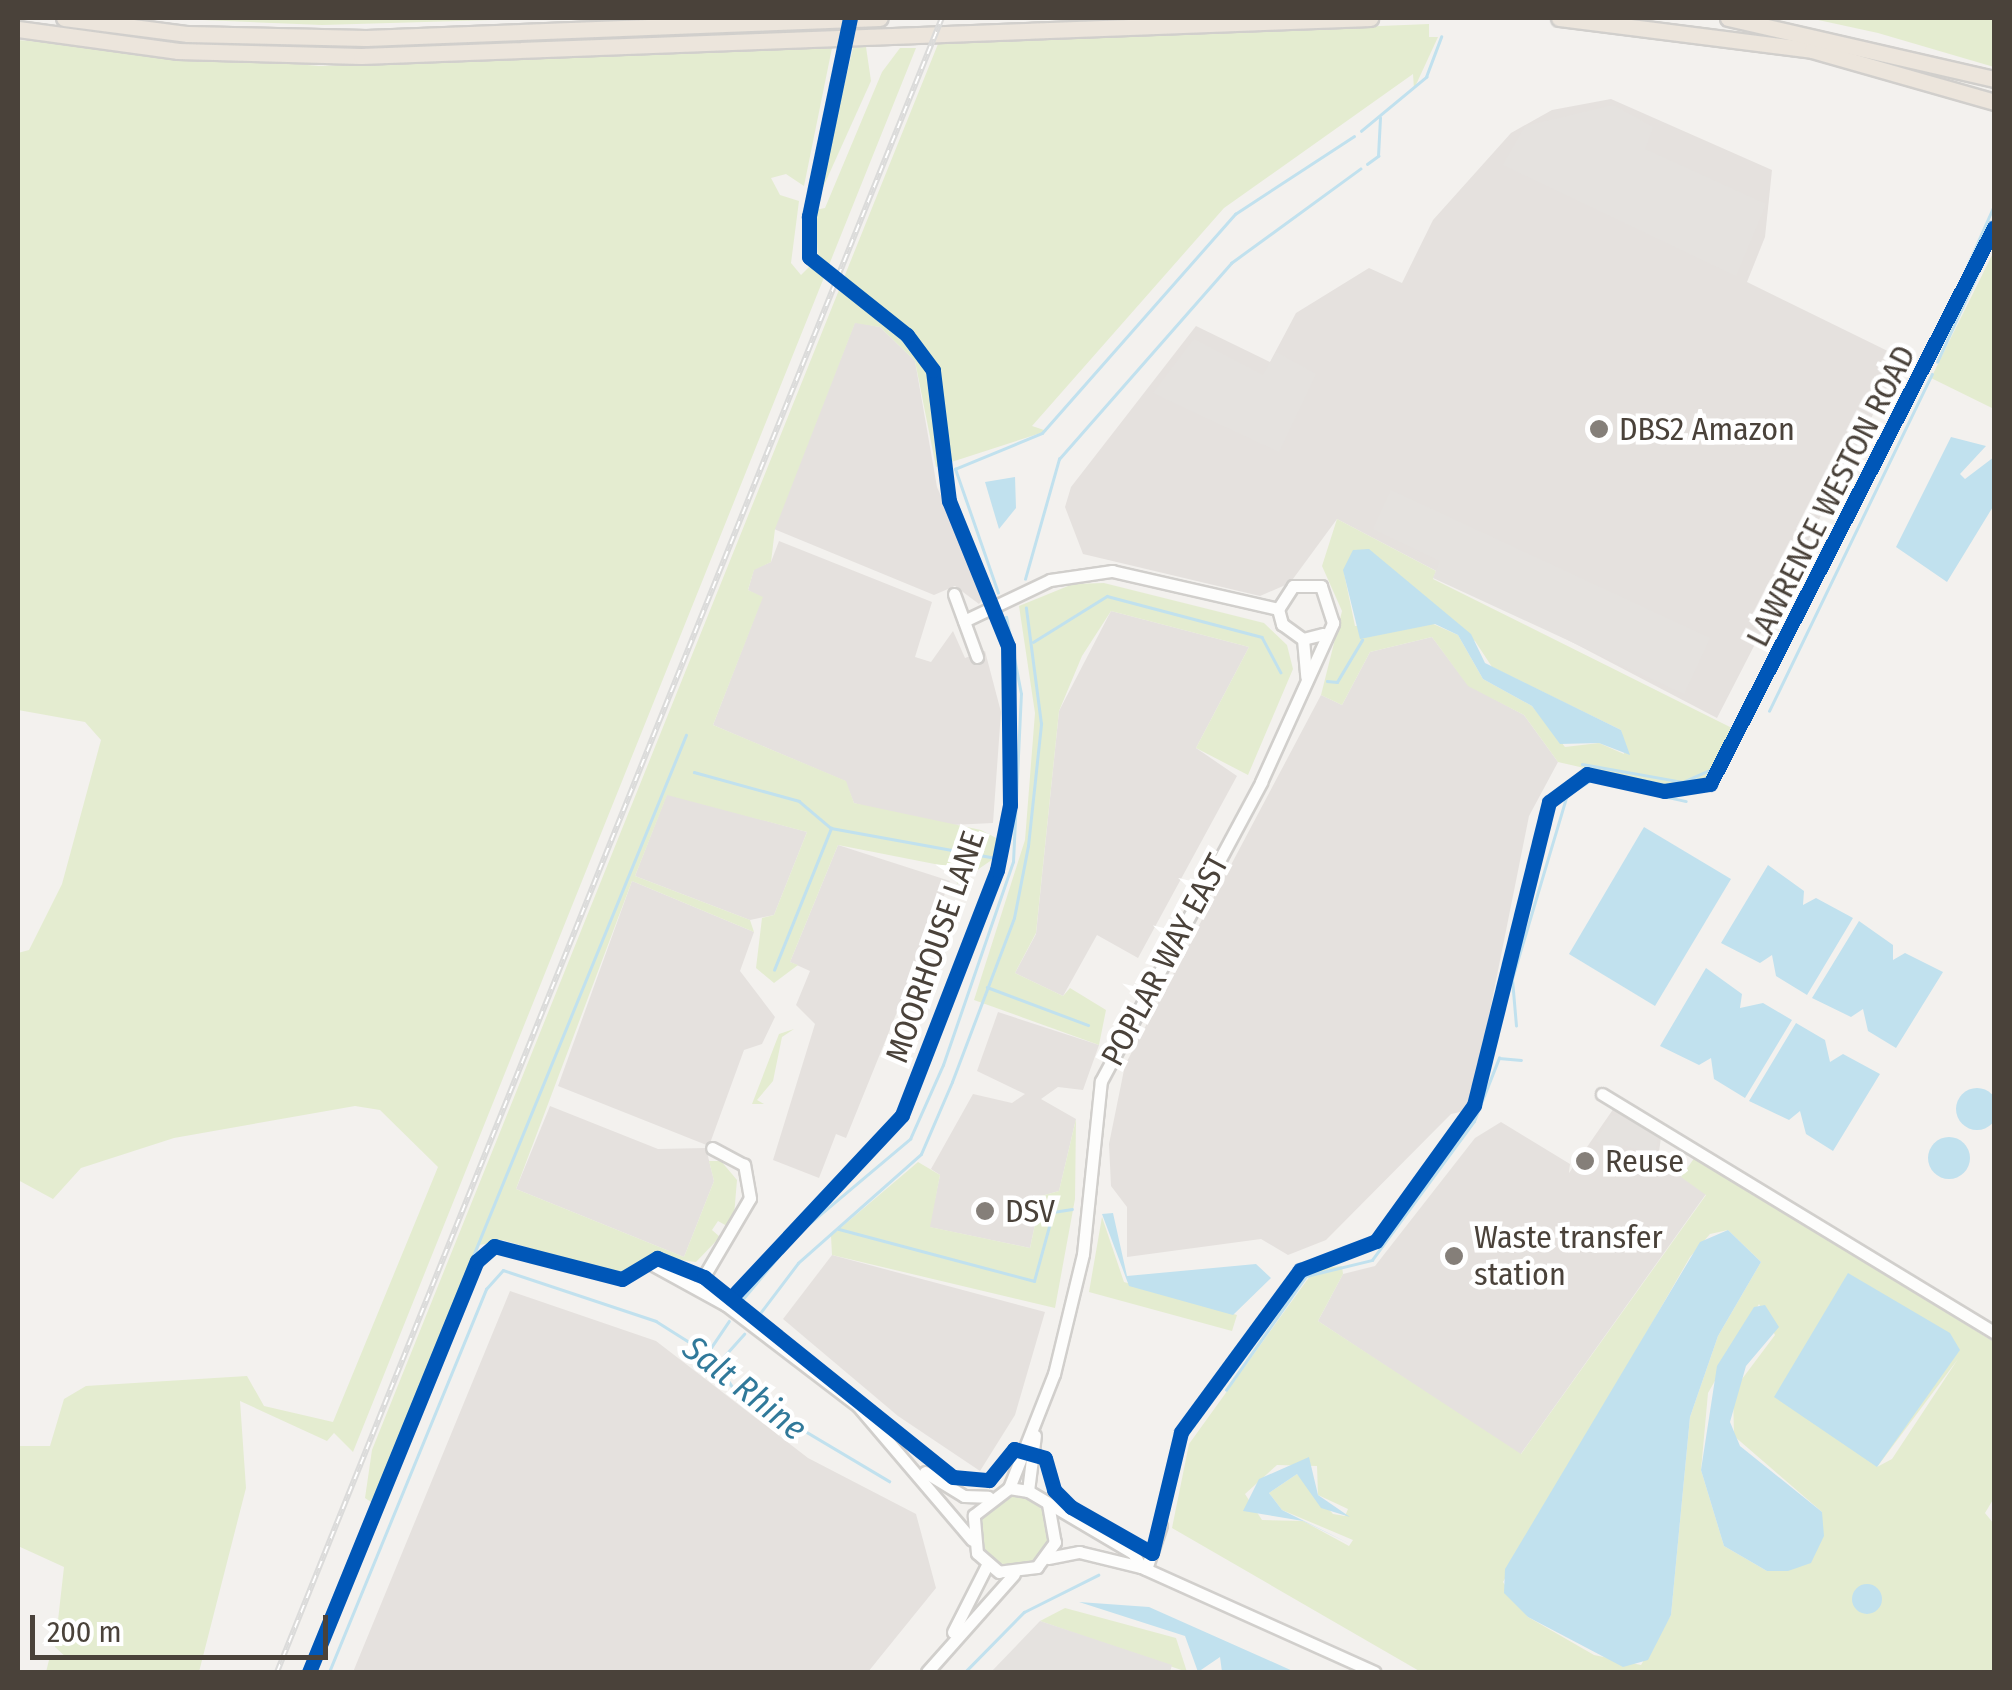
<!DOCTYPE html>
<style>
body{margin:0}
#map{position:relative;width:2012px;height:1690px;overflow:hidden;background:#f3f1ee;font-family:"Fira Sans Condensed",sans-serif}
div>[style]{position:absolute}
.industrial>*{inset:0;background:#e5e1de}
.green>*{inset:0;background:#e4ecd0}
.round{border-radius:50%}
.parking>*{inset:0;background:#e5e2df}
.water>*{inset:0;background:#c1e1ee}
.stream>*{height:2.5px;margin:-1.25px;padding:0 1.25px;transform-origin:1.25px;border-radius:1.25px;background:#c1e1ee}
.roads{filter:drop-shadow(2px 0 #d1cfcc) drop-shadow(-2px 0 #d1cfcc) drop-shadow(0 2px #d1cfcc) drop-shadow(0 -2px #d1cfcc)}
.minor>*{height:11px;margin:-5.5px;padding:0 5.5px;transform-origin:5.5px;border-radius:5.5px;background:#fdfdfc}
.highway>*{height:15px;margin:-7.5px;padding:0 7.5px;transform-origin:7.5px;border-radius:7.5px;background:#ece5dc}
.rail>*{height:6px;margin-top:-3px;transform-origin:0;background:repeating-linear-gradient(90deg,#fff 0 8px,#dbdbda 0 16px);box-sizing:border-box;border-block:2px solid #dbdbda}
.cycleway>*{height:15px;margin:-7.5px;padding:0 7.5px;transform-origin:7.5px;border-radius:7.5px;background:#0057b8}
.dots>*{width:28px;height:28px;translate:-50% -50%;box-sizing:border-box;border:5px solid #fff;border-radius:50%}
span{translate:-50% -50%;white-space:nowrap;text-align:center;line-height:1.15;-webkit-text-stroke:9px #fff;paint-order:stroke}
.poi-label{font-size:32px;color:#4a423a}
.left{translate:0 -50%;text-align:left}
.street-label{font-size:32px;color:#4a423a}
.water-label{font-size:35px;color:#30799a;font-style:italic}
.frame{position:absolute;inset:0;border:20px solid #4a423a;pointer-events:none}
.scale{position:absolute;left:30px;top:1615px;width:298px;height:45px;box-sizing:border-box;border:5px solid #4a423a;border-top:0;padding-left:12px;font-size:30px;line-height:35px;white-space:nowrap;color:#4a423a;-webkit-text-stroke:8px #fff;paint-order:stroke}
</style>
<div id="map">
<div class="industrial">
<div style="clip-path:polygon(1611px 99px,1772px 170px,1765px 237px,1747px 282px,1902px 358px,1717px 718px,1337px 519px,1290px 583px,1260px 596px,1083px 554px,1065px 507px,1071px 487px,1196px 326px,1270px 362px,1296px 313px,1369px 268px,1402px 283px,1433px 220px,1511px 133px,1552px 110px)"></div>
<div style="clip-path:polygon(855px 322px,880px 327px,915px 361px,937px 487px,986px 596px,979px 604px,955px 586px,934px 595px,774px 529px)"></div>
<div style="clip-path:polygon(779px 541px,932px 602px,915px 657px,931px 662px,953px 631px,965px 658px,985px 651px,1001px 712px,993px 823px,931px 826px,854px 803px,845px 781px,713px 725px,762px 598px,748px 590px,754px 569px,771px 562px)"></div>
<div style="clip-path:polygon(1111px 611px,1249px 647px,1196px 748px,1237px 776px,1138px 958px,1097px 935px,1063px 996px,1015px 973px,1036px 934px,1059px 711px)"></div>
<div style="clip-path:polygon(1432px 637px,1468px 685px,1524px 715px,1558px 762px,1529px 816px,1470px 1110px,1451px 1114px,1326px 1240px,1288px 1255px,1261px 1239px,1127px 1257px,1127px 1207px,1111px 1186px,1109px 1144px,1125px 1065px,1321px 695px,1342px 705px,1370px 652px)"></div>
<div style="clip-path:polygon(667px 794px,807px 832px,774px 915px,750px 920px,635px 876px)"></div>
<div style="clip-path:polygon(838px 845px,950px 881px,846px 1138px,836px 1134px,819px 1178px,773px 1160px,815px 1024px,796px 1005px,810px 971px,790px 962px)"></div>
<div style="clip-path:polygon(632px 881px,754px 932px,740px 971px,775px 1017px,762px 1044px,744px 1050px,709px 1146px,558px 1086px)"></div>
<div style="clip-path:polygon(998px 1012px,1099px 1045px,1083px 1090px,1058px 1087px,1041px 1099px,1076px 1119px,1059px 1191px,1041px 1196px,1030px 1248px,929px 1227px,940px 1175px,931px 1169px,973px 1094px,1012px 1103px,1025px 1094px,977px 1071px)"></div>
<div style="clip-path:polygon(550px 1106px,658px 1149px,706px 1148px,714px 1181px,684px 1257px,516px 1189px)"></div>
<div style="clip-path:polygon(1614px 1108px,1661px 1137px,1658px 1160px,1706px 1194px,1520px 1455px,1318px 1321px,1343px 1274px,1375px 1266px,1475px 1138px,1501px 1122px,1570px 1164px,1569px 1173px)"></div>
<div style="clip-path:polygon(832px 1255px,1045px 1312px,1015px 1415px,980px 1471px,898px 1416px,783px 1319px)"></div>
<div style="clip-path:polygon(510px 1291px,656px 1341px,808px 1458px,916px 1514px,936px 1588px,868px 1672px,353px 1672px)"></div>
</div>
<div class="green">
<div style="clip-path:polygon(155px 18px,565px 18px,322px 25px)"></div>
<div style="clip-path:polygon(1809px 18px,1994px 18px,1994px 67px,1878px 33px)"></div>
<div style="clip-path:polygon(1429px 24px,1429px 37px,1438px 37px,1414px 89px,1413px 74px,1224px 208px,1032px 426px,1047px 431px,936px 467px,915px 361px,880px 327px,855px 323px,775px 529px,771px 562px,754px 570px,748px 590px,763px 597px,713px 725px,846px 781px,854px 803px,981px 830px,998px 839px,996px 857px,957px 884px,955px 868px,838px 845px,790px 962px,798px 965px,774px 983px,756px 968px,762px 918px,774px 915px,807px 832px,667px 795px,635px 876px,750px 920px,754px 932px,632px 881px,516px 1189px,684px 1257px,714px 1181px,709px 1161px,721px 1161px,737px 1180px,734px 1216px,727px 1226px,718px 1221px,712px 1230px,720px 1237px,696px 1262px,654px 1257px,624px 1277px,503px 1240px,480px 1245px,374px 1504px,365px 1498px,372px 1450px,938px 44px)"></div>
<div style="clip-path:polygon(18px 40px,319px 66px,832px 48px,804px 186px,786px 174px,771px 178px,780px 195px,799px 201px,791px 263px,801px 275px,818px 258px,815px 210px,825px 208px,882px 72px,900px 48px,916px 48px,353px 1452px,334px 1433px,327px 1441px,240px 1401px,246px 1488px,199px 1672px,46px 1672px,50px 1656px,68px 1659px,55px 1647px,64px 1567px,18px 1546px,18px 1446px,50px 1446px,64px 1399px,86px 1386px,247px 1376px,264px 1406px,333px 1422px,438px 1167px,380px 1110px,355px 1106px,174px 1138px,81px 1168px,53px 1199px,18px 1180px,18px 953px,29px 950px,62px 884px,101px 740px,85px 722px,18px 710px)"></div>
<div style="clip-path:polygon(866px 47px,871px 81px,816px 203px,853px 48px)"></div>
<div style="clip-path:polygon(1994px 251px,1994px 409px,1931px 378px)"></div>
<div style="clip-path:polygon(evenodd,1337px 519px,1436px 571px,1433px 579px,1738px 731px,1717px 771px,1699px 785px,1663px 786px,1558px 762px,1524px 715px,1468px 686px,1432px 637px,1370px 652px,1342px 705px,1321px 695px,1342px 611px,1322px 566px,1337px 519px,1344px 573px,1475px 641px,1492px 667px,1621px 730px,1624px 754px,1599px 743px,1565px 747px,1532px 706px,1483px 679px,1458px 635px,1431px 623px,1355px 626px,1344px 573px)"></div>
<div style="clip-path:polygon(1104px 583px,1264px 623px,1287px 645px,1293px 669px,1248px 775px,1196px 748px,1249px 647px,1111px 611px,1082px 656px,1059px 711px,1036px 933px,1015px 973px,1063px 996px,1070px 988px,1106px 1010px,1099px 1045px,974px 1000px,1025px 840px,1035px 713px,1019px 606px,1073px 584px)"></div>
<div style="clip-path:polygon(794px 1029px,782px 1037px,773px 1081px,757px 1100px,764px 1104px,752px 1104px,779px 1034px)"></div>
<div style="clip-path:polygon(1076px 1119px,1075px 1199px,1055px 1308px,832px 1255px,831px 1236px,918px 1162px,940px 1175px,930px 1227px,1030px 1248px,1041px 1196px,1059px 1191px)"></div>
<div style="clip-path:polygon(evenodd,1695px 1157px,1994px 1342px,1994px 1498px,1985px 1513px,1994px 1524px,1994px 1672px,1421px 1672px,1172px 1528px,1189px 1444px,1315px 1269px,1342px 1266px,1343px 1274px,1318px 1321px,1521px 1454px,1706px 1195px,1681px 1177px,1695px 1157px,1728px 1230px,1761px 1262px,1718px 1336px,1690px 1417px,1671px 1615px,1641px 1665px,1594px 1655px,1528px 1617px,1503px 1582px,1690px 1257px,1710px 1234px,1728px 1230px,1695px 1157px,1759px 1304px,1775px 1335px,1733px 1391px,1734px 1436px,1822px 1512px,1767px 1571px,1724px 1546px,1701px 1470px,1708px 1393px,1759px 1304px,1695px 1157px,1958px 1359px,1892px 1459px,1877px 1467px,1958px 1359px,1695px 1157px,1277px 1465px,1317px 1466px,1318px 1495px,1348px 1509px,1345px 1516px,1333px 1514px,1297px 1474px,1269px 1493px,1282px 1510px,1353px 1540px,1349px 1546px,1303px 1521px,1262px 1520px,1245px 1494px,1277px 1465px)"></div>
<div style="clip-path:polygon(1102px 1217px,1124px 1282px,1237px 1315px,1232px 1331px,1089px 1292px)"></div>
<div class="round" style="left:979px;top:1496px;width:70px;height:70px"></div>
<div style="clip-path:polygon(1065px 1608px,1176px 1638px,1187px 1672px,1040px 1621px)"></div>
</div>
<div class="parking">
<div style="clip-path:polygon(1613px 105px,1653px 127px,1645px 149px,1766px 204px,1736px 276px,1503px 165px,1525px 126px)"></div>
<div style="clip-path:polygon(1194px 339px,1263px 375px,1276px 352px,1316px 374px,1279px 452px,1153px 393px)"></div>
<div style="clip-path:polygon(1391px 490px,1710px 638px,1684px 694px,1433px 578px,1440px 561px,1373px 529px)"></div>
<div style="clip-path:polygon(1624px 1115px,1658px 1136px,1655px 1155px,1623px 1145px,1619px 1155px,1596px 1141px,1611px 1116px)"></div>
<div style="clip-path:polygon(1040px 1621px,1172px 1665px,1170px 1672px,991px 1672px)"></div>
</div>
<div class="water">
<div style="clip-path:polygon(1951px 437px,1986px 446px,1960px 474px,1965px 479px,1994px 457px,1994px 505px,1947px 582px,1896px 547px)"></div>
<div style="clip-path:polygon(1015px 477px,1016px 508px,999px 529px,985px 482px)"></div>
<div style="clip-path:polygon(1369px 549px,1471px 634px,1485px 663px,1621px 730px,1630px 755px,1599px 743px,1560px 744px,1532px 706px,1483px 679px,1458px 635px,1435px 624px,1360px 639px,1343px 570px,1353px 550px)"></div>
<div style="clip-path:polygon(1644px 827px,1731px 879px,1655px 1006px,1569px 954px)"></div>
<div style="clip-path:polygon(1768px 865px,1804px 891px,1803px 905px,1816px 898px,1853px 918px,1807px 995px,1776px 976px,1772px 955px,1760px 963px,1721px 943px)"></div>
<div style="clip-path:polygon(1859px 921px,1893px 945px,1893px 960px,1905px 953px,1943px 972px,1896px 1048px,1868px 1031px,1863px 1009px,1851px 1017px,1812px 998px)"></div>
<div style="clip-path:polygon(1706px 968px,1742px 994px,1740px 1008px,1763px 1003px,1792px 1020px,1745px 1098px,1714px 1079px,1711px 1058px,1699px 1065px,1660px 1046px)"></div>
<div style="clip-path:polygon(1796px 1023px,1825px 1040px,1830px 1062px,1843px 1054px,1880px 1074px,1833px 1151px,1806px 1134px,1800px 1111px,1789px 1120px,1749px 1101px)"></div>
<div class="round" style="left:1956px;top:1088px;width:42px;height:42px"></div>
<div class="round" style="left:1928px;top:1137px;width:42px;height:42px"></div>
<div style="clip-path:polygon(1113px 1213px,1127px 1276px,1256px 1264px,1271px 1278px,1233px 1315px,1129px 1286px,1102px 1214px)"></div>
<div style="clip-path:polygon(1728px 1230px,1761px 1262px,1718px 1336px,1690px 1417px,1671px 1615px,1648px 1660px,1623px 1667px,1528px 1617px,1504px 1593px,1505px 1569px,1700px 1242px)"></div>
<div style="clip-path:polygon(1848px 1273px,1950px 1333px,1960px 1350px,1877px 1467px,1774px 1397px)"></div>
<div style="clip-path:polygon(1765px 1305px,1779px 1327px,1746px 1366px,1730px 1422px,1740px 1446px,1822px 1512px,1824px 1536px,1811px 1563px,1788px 1571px,1767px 1571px,1724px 1546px,1701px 1470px,1717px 1366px,1754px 1307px)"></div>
<div style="clip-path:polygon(1309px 1457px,1318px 1495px,1350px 1517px,1321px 1508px,1297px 1474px,1269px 1493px,1282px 1510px,1352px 1545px,1303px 1521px,1243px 1511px,1259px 1479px)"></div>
<div class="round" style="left:1852px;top:1584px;width:30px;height:30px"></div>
<div style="clip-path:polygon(1079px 1602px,1149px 1607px,1295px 1672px,1222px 1672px,1220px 1657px,1198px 1672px,1185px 1636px)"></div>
</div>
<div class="stream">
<div style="left:1361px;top:131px;width:85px;rotate:-39.7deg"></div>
<div style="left:1426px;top:77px;width:43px;rotate:-69.4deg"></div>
<div style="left:1367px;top:164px;width:14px;rotate:-36deg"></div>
<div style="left:1378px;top:156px;width:38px;rotate:-87deg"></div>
<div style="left:1937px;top:362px;width:136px;rotate:-65.3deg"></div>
<div style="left:1025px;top:579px;width:125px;rotate:-74.2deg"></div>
<div style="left:1059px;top:459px;width:261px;rotate:-48.7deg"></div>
<div style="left:1231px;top:263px;width:160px;rotate:-36.1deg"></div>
<div style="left:998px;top:593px;width:131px;rotate:-109.1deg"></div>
<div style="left:955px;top:469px;width:94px;rotate:-22.5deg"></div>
<div style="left:1042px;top:433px;width:292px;rotate:-48.6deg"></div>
<div style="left:1235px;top:214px;width:142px;rotate:-33.2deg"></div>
<div style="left:1033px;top:642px;width:87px;rotate:-31.9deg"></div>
<div style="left:1107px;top:596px;width:160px;rotate:14.8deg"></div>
<div style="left:1262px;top:637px;width:40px;rotate:62deg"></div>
<div style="left:1327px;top:681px;width:10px;rotate:6deg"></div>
<div style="left:1337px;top:682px;width:49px;rotate:-59.2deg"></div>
<div style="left:1769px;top:711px;width:374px;rotate:-64.2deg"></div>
<div style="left:1582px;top:764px;width:103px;rotate:10.1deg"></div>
<div style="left:1683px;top:782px;width:37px;rotate:-24deg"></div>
<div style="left:1717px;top:767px;width:409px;rotate:-62.5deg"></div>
<div style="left:1906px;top:404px;width:214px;rotate:-66.1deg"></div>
<div style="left:694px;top:772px;width:109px;rotate:15.4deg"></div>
<div style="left:799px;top:801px;width:42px;rotate:40.2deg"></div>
<div style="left:831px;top:828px;width:163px;rotate:10.3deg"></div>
<div style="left:774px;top:970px;width:153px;rotate:-68.1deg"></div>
<div style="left:987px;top:987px;width:108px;rotate:20.6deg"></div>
<div style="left:1516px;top:1026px;width:47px;rotate:-94.9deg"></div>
<div style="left:1512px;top:979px;width:192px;rotate:-73.4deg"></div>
<div style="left:1567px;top:795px;width:28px;rotate:-32deg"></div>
<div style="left:1591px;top:780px;width:97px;rotate:12.5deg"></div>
<div style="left:839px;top:1229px;width:202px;rotate:14.9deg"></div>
<div style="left:1034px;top:1281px;width:72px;rotate:-74.6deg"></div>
<div style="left:1053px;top:1212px;width:19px;rotate:-9deg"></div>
<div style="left:743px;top:1299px;width:85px;rotate:-50.3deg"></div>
<div style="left:797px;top:1234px;width:148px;rotate:-40.1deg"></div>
<div style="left:910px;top:1139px;width:81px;rotate:-66deg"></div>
<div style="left:943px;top:1065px;width:215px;rotate:-71deg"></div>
<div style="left:1013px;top:862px;width:168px;rotate:-87.3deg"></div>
<div style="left:1021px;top:694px;width:78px;rotate:-101deg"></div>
<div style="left:761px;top:1312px;width:61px;rotate:-52.9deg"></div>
<div style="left:798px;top:1263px;width:164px;rotate:-41.5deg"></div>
<div style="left:921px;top:1154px;width:78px;rotate:-66.7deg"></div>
<div style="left:952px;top:1082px;width:175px;rotate:-69.3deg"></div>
<div style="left:1014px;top:918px;width:73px;rotate:-79deg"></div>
<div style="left:1028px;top:846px;width:123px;rotate:-83.9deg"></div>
<div style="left:1041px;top:724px;width:117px;rotate:-97.4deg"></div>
<div style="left:708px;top:1352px;width:37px;rotate:-56deg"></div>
<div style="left:718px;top:1363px;width:39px;rotate:-48deg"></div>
<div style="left:1226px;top:1390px;width:139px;rotate:-54.9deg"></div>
<div style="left:1306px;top:1276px;width:68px;rotate:-13.6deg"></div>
<div style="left:1372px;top:1260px;width:172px;rotate:-53.7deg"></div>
<div style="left:1474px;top:1121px;width:68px;rotate:-68.4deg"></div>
<div style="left:1499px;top:1058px;width:22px;rotate:5deg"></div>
<div style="left:303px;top:1672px;width:1012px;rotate:-67.77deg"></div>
<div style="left:329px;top:1672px;width:414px;rotate:-67.7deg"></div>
<div style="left:486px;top:1289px;width:25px;rotate:-48deg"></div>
<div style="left:503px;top:1270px;width:161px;rotate:18.4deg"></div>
<div style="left:656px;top:1321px;width:67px;rotate:32.3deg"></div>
<div style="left:713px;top:1357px;width:37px;rotate:57deg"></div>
<div style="left:733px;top:1388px;width:182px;rotate:30.8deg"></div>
<div style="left:965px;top:1672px;width:84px;rotate:-45.5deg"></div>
<div style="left:1024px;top:1612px;width:83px;rotate:-26.6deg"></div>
</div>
<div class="roads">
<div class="minor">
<div style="left:954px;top:594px;width:67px;rotate:69.9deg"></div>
<div style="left:964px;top:621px;width:95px;rotate:-25.5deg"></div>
<div style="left:1050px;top:580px;width:63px;rotate:-8.3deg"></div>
<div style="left:1112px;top:571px;width:170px;rotate:12.9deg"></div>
<div style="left:1303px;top:639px;width:38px;rotate:85deg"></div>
<div style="left:1602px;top:1094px;width:459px;rotate:31.3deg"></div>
<div style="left:653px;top:1265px;width:83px;rotate:28.7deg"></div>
<div style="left:726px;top:1305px;width:166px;rotate:37.4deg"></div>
<div style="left:858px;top:1406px;width:176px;rotate:49.6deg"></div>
<div style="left:697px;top:1288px;width:104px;rotate:-59.5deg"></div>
<div style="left:750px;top:1198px;width:34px;rotate:-100deg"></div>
<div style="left:744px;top:1165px;width:36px;rotate:-152deg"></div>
<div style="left:925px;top:1472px;width:46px;rotate:31.6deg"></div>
<div style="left:964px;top:1496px;width:24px;rotate:2deg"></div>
<div style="left:1009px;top:1488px;width:123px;rotate:-68.5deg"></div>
<div style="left:1054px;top:1374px;width:123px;rotate:-76.4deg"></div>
<div style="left:1083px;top:1254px;width:174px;rotate:-84.1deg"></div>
<div style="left:1101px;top:1081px;width:339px;rotate:-61.8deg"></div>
<div style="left:1261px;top:782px;width:175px;rotate:-65.6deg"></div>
<div style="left:1333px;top:623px;width:39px;rotate:-108deg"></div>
<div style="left:1321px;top:586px;width:28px;rotate:180deg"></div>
<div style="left:1293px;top:586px;width:27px;rotate:123deg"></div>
<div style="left:1278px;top:609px;width:16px;rotate:75deg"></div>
<div style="left:1282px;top:624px;width:26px;rotate:36deg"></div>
<div style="left:1303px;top:639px;width:21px;rotate:-14deg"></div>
<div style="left:1028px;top:1491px;width:56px;rotate:-82.9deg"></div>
<div style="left:1048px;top:1504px;width:39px;rotate:80deg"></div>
<div style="left:1055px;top:1542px;width:31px;rotate:126deg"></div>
<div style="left:1037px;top:1567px;width:38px;rotate:173deg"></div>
<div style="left:999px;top:1572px;width:29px;rotate:-139deg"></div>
<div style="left:977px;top:1553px;width:38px;rotate:-95deg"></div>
<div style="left:974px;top:1515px;width:44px;rotate:-37.6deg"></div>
<div style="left:1009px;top:1488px;width:19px;rotate:9deg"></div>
<div style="left:1028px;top:1491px;width:122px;rotate:30.6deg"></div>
<div style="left:1133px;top:1553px;width:16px;rotate:60deg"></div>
<div style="left:1048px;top:1558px;width:32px;rotate:-11deg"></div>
<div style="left:1079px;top:1552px;width:64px;rotate:13.6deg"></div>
<div style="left:1141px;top:1567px;width:256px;rotate:24.2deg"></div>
<div style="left:1146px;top:1569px;width:46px;rotate:-71.2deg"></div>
<div style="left:953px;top:1632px;width:75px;rotate:-63.1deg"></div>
<div style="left:927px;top:1672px;width:131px;rotate:-48.4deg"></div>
</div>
<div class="highway">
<div style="left:64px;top:18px;width:125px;rotate:7.4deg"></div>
<div style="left:188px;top:34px;width:178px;rotate:1.3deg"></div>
<div style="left:366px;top:38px;width:514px;rotate:-2.23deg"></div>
<div style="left:1559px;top:18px;width:255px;rotate:7.2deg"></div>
<div style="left:1812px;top:50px;width:189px;rotate:15.9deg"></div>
<div style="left:1728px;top:18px;width:273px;rotate:12.9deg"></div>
<div style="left:18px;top:29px;width:162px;rotate:7.8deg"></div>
<div style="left:178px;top:51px;width:183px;rotate:1.6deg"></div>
<div style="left:361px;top:56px;width:1010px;rotate:-2.16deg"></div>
</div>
</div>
<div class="rail">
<div style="left:277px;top:1672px;width:1783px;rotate:-68.1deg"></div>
</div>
<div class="cycleway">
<div style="left:731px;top:1298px;width:250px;rotate:-46.9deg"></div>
<div style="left:902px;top:1115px;width:263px;rotate:-68.8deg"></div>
<div style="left:997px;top:870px;width:66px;rotate:-78.7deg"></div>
<div style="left:1010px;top:805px;width:159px;rotate:-90.7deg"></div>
<div style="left:1008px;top:646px;width:157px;rotate:-112.1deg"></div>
<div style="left:949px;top:501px;width:132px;rotate:-97deg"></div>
<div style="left:933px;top:370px;width:44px;rotate:-126.6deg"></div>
<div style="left:907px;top:335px;width:125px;rotate:-141.5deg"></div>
<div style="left:809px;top:257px;width:41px;rotate:-90deg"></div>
<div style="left:809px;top:216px;width:202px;rotate:-78.3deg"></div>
<div style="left:309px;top:1672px;width:444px;rotate:-67.8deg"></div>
<div style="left:477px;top:1261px;width:23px;rotate:-41deg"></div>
<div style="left:494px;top:1246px;width:132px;rotate:14.5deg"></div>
<div style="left:622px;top:1279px;width:41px;rotate:-31deg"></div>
<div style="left:657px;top:1258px;width:51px;rotate:22deg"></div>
<div style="left:704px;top:1277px;width:319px;rotate:38.8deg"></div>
<div style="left:953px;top:1477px;width:36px;rotate:5deg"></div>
<div style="left:989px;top:1480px;width:40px;rotate:-51deg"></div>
<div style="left:1014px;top:1449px;width:32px;rotate:16deg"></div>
<div style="left:1045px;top:1458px;width:33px;rotate:74deg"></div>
<div style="left:1054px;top:1490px;width:24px;rotate:45deg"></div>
<div style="left:1071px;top:1507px;width:93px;rotate:29.6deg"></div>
<div style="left:1152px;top:1553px;width:124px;rotate:-76.5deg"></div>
<div style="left:1181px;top:1432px;width:201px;rotate:-53.7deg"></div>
<div style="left:1300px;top:1270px;width:81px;rotate:-20.9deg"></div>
<div style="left:1376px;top:1241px;width:168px;rotate:-54.2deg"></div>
<div style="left:1474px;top:1105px;width:312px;rotate:-76.1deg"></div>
<div style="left:1549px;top:802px;width:47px;rotate:-36.4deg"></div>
<div style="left:1587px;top:774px;width:79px;rotate:12.4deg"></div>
<div style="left:1664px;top:791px;width:47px;rotate:-8.7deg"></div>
<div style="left:1710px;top:784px;width:625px;rotate:-62.98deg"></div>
</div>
<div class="dots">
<div style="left:1599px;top:429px;background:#857f79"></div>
<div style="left:1585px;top:1161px;background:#857f79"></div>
<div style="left:985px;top:1211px;background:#857f79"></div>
<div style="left:1454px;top:1256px;background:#857f79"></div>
</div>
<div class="poi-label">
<span class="left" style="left:1619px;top:429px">DBS2 Amazon</span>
<span class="left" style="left:1605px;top:1161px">Reuse</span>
<span class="left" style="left:1005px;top:1211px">DSV</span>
<span class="left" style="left:1474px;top:1256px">Waste transfer<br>station</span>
</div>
<div class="street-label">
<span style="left:1831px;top:496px;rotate:-63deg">LAWRENCE WESTON ROAD</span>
<span style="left:935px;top:947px;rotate:-71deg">MOORHOUSE LANE</span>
<span style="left:1165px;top:960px;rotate:-62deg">POPLAR WAY EAST</span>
</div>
<div class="water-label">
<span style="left:745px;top:1388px;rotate:38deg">Salt Rhine</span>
</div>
<div class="frame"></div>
<div class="scale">200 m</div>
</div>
